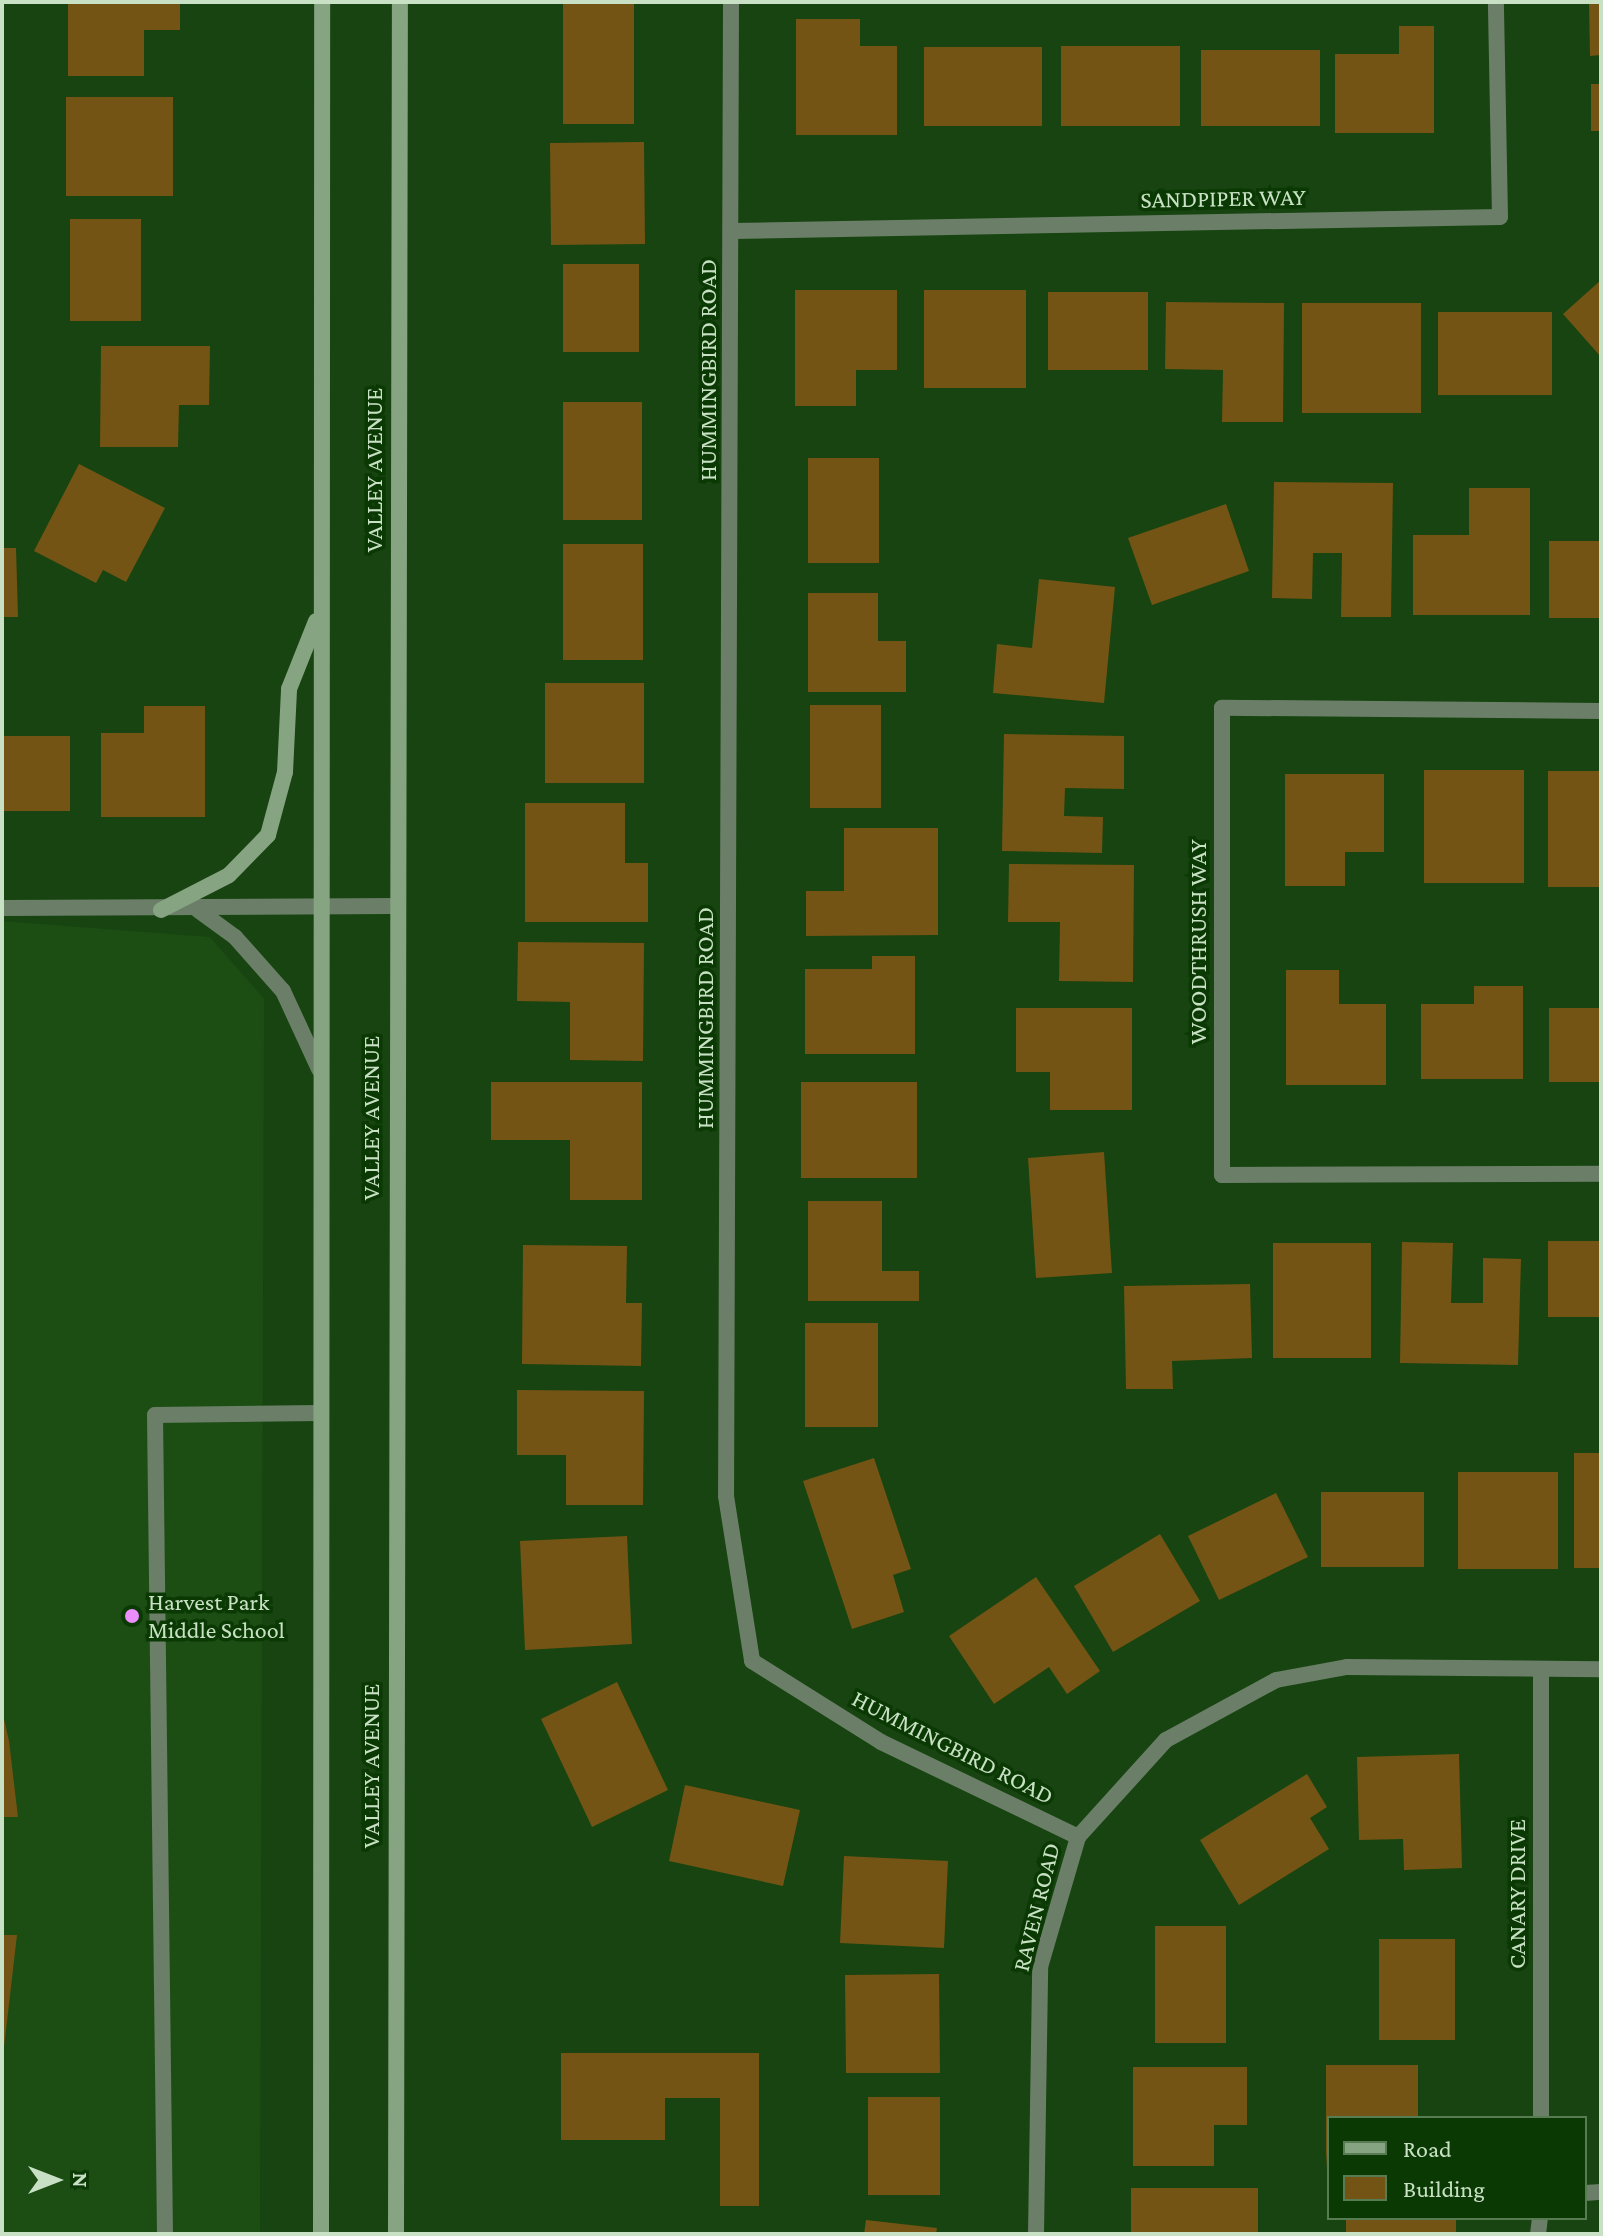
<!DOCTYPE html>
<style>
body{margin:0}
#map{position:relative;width:1603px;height:2236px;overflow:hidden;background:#174410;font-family:"Crimson Pro",serif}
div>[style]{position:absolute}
.built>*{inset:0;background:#1c4e14}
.building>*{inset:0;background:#735414}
.service>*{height:16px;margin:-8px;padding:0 8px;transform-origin:8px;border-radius:8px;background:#6b7e68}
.minor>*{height:16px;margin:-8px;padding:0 8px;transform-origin:8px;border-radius:8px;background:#6b7e68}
.secondary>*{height:16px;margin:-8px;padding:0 8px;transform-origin:8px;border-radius:8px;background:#86a482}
.dots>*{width:22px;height:22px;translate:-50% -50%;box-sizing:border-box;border:4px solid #0b3904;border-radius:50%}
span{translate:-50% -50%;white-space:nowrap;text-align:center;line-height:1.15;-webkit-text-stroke:7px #0b3904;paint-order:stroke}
.street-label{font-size:24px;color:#c8e1c4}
.poi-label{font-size:24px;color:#c8e1c4}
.left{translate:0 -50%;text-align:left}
.frame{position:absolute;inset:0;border:4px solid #c8e1c4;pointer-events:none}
.legend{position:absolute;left:1327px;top:2116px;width:260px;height:104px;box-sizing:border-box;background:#0b3904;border:2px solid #577c51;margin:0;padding:10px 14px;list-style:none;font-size:24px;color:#c8e1c4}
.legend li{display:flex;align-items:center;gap:16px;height:40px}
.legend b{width:40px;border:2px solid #577c51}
.north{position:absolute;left:16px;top:2140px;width:80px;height:80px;-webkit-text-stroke:6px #0b3904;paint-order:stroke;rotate:90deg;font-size:22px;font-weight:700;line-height:32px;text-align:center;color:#c8e1c4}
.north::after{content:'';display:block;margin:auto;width:28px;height:36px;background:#c8e1c4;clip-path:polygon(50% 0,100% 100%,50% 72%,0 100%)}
</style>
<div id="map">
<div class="built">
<div style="clip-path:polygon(2px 921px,210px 937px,264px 999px,260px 2234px,2px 2234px)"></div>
</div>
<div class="building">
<div style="clip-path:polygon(68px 2px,180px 2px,180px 30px,144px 30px,144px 76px,68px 76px)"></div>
<div style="clip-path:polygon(1589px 2px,1601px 2px,1601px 55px,1590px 56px)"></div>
<div style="clip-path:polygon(563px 3px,634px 3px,634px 124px,563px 124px)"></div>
<div style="clip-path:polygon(796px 19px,860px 19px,860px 46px,897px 46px,897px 135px,796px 135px)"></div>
<div style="clip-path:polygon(1399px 26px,1434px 26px,1434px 133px,1335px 133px,1335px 54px,1399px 54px)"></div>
<div style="clip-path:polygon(1061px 46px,1180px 46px,1180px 126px,1061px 126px)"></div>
<div style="clip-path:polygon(924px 47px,1042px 47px,1042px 126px,924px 126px)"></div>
<div style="clip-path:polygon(1201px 50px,1320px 50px,1320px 126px,1201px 126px)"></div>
<div style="clip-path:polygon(1591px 84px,1601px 84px,1601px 131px,1591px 131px)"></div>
<div style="clip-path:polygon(66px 97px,173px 97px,173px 196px,66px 196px)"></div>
<div style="clip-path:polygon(644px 142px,645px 244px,551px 245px,550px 143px)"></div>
<div style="clip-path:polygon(70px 219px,141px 219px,141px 321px,70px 321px)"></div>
<div style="clip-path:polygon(563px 264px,639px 264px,639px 352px,563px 352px)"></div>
<div style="clip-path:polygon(1601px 280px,1601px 357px,1563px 314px)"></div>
<div style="clip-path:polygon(795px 290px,897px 290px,897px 370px,856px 370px,856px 406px,795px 406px)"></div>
<div style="clip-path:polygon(924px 290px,1026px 290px,1026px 388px,924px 388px)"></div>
<div style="clip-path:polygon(1048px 292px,1148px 292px,1148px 370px,1048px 370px)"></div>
<div style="clip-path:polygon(1166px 302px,1284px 303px,1283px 422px,1222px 422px,1223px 370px,1165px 369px)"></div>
<div style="clip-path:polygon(1302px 303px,1421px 303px,1421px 413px,1302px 413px)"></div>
<div style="clip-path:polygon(1438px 312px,1552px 312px,1552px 395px,1438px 395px)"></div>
<div style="clip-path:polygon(101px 346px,210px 346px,209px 405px,179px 405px,178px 447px,100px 447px)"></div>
<div style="clip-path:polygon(563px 402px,642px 402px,642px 520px,563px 520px)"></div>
<div style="clip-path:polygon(808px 458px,879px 458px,879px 563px,808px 563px)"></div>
<div style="clip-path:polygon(79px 464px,165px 508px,126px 582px,103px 570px,96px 583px,34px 551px)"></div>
<div style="clip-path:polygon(1274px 482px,1393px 483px,1391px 617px,1341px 617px,1342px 553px,1313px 553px,1312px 599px,1272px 598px)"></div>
<div style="clip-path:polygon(1469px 488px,1530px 488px,1530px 615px,1413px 615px,1413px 535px,1469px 535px)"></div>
<div style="clip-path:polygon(1226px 504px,1249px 571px,1152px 605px,1128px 538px)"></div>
<div style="clip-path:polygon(1549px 541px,1601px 541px,1601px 618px,1549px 618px)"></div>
<div style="clip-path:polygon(563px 544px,643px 544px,643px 660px,563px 660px)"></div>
<div style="clip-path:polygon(2px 548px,16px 548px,18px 617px,2px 617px)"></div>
<div style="clip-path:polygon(1039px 579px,1115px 587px,1104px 703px,993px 693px,997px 644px,1032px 648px)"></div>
<div style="clip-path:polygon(808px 593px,878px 593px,878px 641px,906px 641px,906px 692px,808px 692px)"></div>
<div style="clip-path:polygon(545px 683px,644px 683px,644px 783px,545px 783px)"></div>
<div style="clip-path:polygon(810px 705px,881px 705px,881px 808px,810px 808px)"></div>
<div style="clip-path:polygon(144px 706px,205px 706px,205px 817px,101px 817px,101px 733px,144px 733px)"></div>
<div style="clip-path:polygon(1004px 734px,1124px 736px,1124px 789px,1065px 788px,1064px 816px,1103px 817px,1102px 853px,1002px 851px)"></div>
<div style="clip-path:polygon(2px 736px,70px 736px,70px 811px,2px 811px)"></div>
<div style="clip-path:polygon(1424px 770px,1524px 770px,1524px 883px,1424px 883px)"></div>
<div style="clip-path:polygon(1548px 771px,1601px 771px,1601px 887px,1548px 887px)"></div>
<div style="clip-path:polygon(1285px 774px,1384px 774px,1384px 852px,1345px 852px,1345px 886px,1285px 886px)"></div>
<div style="clip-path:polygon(525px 803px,625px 803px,625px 863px,648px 863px,648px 922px,525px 922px)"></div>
<div style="clip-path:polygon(844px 828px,938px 828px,938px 935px,806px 936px,806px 891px,844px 891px)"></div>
<div style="clip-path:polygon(1009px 864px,1134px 865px,1133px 982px,1059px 981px,1060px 922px,1008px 922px)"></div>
<div style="clip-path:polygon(518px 942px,644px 943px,643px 1061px,570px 1060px,570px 1002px,517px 1001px)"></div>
<div style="clip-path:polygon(872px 956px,915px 956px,915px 1054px,805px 1054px,805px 969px,872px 969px)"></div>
<div style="clip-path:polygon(1286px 970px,1339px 970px,1339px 1004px,1386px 1004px,1386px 1085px,1286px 1085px)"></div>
<div style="clip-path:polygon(1474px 986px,1523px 986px,1523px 1079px,1421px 1079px,1421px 1004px,1474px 1004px)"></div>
<div style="clip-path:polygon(1016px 1008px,1132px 1008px,1132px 1110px,1050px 1110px,1050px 1072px,1016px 1072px)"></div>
<div style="clip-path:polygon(1549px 1008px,1601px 1008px,1601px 1082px,1549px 1082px)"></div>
<div style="clip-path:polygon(491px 1082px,642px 1082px,642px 1200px,570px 1200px,570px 1140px,491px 1140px)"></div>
<div style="clip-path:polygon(801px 1082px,917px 1082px,917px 1178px,801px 1178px)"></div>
<div style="clip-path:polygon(1104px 1152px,1112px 1273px,1036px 1278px,1028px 1158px)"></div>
<div style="clip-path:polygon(808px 1201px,882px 1201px,882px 1271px,919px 1271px,919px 1301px,808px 1301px)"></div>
<div style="clip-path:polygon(1548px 1241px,1601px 1241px,1601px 1317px,1548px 1317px)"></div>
<div style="clip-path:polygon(1402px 1242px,1453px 1243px,1451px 1303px,1483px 1303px,1483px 1258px,1521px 1259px,1518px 1365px,1400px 1363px)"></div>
<div style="clip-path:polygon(1273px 1243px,1371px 1243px,1371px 1358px,1273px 1358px)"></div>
<div style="clip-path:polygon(523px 1245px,627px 1246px,626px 1303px,642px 1303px,641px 1366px,522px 1364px)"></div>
<div style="clip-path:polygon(1250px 1284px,1252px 1358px,1172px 1361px,1173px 1389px,1126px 1389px,1124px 1286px)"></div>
<div style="clip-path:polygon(805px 1323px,878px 1323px,878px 1427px,805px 1427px)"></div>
<div style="clip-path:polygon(517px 1390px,644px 1391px,643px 1505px,566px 1505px,566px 1455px,517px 1455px)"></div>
<div style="clip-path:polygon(1574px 1453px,1601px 1453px,1601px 1568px,1574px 1568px)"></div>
<div style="clip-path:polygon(874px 1458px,911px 1569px,893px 1575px,904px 1612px,852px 1629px,803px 1481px)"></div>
<div style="clip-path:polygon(1458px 1472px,1558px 1472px,1558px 1569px,1458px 1569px)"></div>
<div style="clip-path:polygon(1321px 1492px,1424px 1492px,1424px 1567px,1321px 1567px)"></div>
<div style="clip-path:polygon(1276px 1493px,1308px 1557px,1219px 1600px,1188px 1536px)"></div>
<div style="clip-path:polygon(1160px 1534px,1200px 1601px,1113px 1652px,1074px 1586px)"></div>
<div style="clip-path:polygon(627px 1536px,632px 1644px,525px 1650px,520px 1541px)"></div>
<div style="clip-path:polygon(1036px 1577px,1100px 1671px,1067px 1694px,1049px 1667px,994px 1704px,949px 1636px)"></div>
<div style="clip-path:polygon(617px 1682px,668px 1790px,592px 1827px,541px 1719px)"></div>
<div style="clip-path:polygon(2px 1710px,9px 1741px,18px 1817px,2px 1817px)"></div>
<div style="clip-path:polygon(1459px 1754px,1462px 1868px,1404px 1870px,1403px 1839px,1359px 1840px,1357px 1757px)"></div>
<div style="clip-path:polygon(1307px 1774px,1327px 1807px,1310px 1818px,1329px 1849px,1239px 1905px,1200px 1840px)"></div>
<div style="clip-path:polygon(685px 1785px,800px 1810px,783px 1886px,669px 1861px)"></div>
<div style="clip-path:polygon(844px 1856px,948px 1861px,944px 1948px,840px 1943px)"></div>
<div style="clip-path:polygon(1155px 1926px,1226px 1926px,1226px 2043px,1155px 2043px)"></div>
<div style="clip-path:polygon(2px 1935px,17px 1935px,4px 2047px,2px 2047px)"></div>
<div style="clip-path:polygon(1379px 1939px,1455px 1939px,1455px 2040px,1379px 2040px)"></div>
<div style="clip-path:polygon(939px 1974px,940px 2073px,846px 2073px,845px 1975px)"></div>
<div style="clip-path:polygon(561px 2053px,759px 2053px,759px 2206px,720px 2206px,720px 2098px,665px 2098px,665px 2140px,561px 2140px)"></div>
<div style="clip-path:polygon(1326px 2065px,1418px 2065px,1418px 2118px,1329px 2118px,1326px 2169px)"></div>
<div style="clip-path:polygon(1133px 2067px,1247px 2067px,1247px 2125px,1214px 2125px,1214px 2166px,1133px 2166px)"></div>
<div style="clip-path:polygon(868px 2097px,940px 2097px,940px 2195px,868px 2195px)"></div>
<div style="clip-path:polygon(1131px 2188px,1258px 2188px,1258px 2234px,1131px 2234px)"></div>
<div style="clip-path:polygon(1346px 2218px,1456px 2218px,1456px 2234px,1346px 2234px)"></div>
<div style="clip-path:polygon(866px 2220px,937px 2228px,936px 2234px,864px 2234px)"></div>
</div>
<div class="service">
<div style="left:165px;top:2234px;width:819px;rotate:-90.7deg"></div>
<div style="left:155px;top:1415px;width:165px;rotate:-0.7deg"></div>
</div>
<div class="minor">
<div style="left:731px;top:2px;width:1494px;rotate:90.19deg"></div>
<div style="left:726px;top:1496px;width:167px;rotate:81deg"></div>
<div style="left:752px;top:1661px;width:152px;rotate:32.1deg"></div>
<div style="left:881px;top:1742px;width:219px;rotate:25.7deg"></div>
<div style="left:733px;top:231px;width:767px;rotate:-1.05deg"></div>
<div style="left:1500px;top:217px;width:215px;rotate:-91.1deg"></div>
<div style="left:1601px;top:711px;width:379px;rotate:-179.5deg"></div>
<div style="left:1222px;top:708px;width:467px;rotate:90deg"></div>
<div style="left:1222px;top:1175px;width:379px;rotate:-0.2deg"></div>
<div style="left:2px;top:908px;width:394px;rotate:-0.3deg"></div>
<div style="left:198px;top:910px;width:46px;rotate:36.1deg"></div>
<div style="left:235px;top:937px;width:72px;rotate:48.4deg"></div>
<div style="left:283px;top:991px;width:86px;rotate:65.2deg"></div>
<div style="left:1541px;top:1671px;width:447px;rotate:90deg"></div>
<div style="left:1585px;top:2193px;width:16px;rotate:-4deg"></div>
<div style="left:1036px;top:2234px;width:267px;rotate:-89.1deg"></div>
<div style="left:1040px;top:1967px;width:135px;rotate:-73.7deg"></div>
<div style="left:1078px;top:1837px;width:131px;rotate:-47.8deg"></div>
<div style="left:1166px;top:1740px;width:125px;rotate:-28.6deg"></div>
<div style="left:1276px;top:1680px;width:72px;rotate:-10.4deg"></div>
<div style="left:1347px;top:1667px;width:254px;rotate:0.5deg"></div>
<div style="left:1538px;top:2234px;width:16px;rotate:-83deg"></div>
</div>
<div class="secondary">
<div style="left:161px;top:910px;width:76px;rotate:-27.2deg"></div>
<div style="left:229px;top:875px;width:56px;rotate:-45.7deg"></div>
<div style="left:268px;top:835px;width:65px;rotate:-74.9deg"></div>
<div style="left:285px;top:772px;width:83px;rotate:-87.2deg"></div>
<div style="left:289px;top:689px;width:73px;rotate:-68.3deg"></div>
<div style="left:321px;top:2234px;width:2232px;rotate:-89.97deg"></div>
<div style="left:396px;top:2234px;width:2232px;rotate:-89.9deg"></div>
</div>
<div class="dots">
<div style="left:132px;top:1616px;background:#eb8dfc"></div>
</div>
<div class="street-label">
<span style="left:1223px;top:198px;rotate:-1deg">SANDPIPER WAY</span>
<span style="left:708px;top:370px;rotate:-90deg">HUMMINGBIRD ROAD</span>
<span style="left:374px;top:470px;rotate:-90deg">VALLEY AVENUE</span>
<span style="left:1198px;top:942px;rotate:-90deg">WOODTHRUSH WAY</span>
<span style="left:705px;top:1018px;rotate:-90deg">HUMMINGBIRD ROAD</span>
<span style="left:371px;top:1118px;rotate:-90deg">VALLEY AVENUE</span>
<span style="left:953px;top:1747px;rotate:27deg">HUMMINGBIRD ROAD</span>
<span style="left:371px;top:1766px;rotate:-90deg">VALLEY AVENUE</span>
<span style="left:1517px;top:1894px;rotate:-90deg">CANARY DRIVE</span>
<span style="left:1036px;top:1907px;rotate:-76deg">RAVEN ROAD</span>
</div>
<div class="poi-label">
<span class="left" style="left:148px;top:1616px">Harvest Park<br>Middle School</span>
</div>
<div class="frame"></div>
<ul class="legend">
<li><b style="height:10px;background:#86a482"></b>Road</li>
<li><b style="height:22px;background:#735414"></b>Building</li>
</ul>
<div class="north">N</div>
</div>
